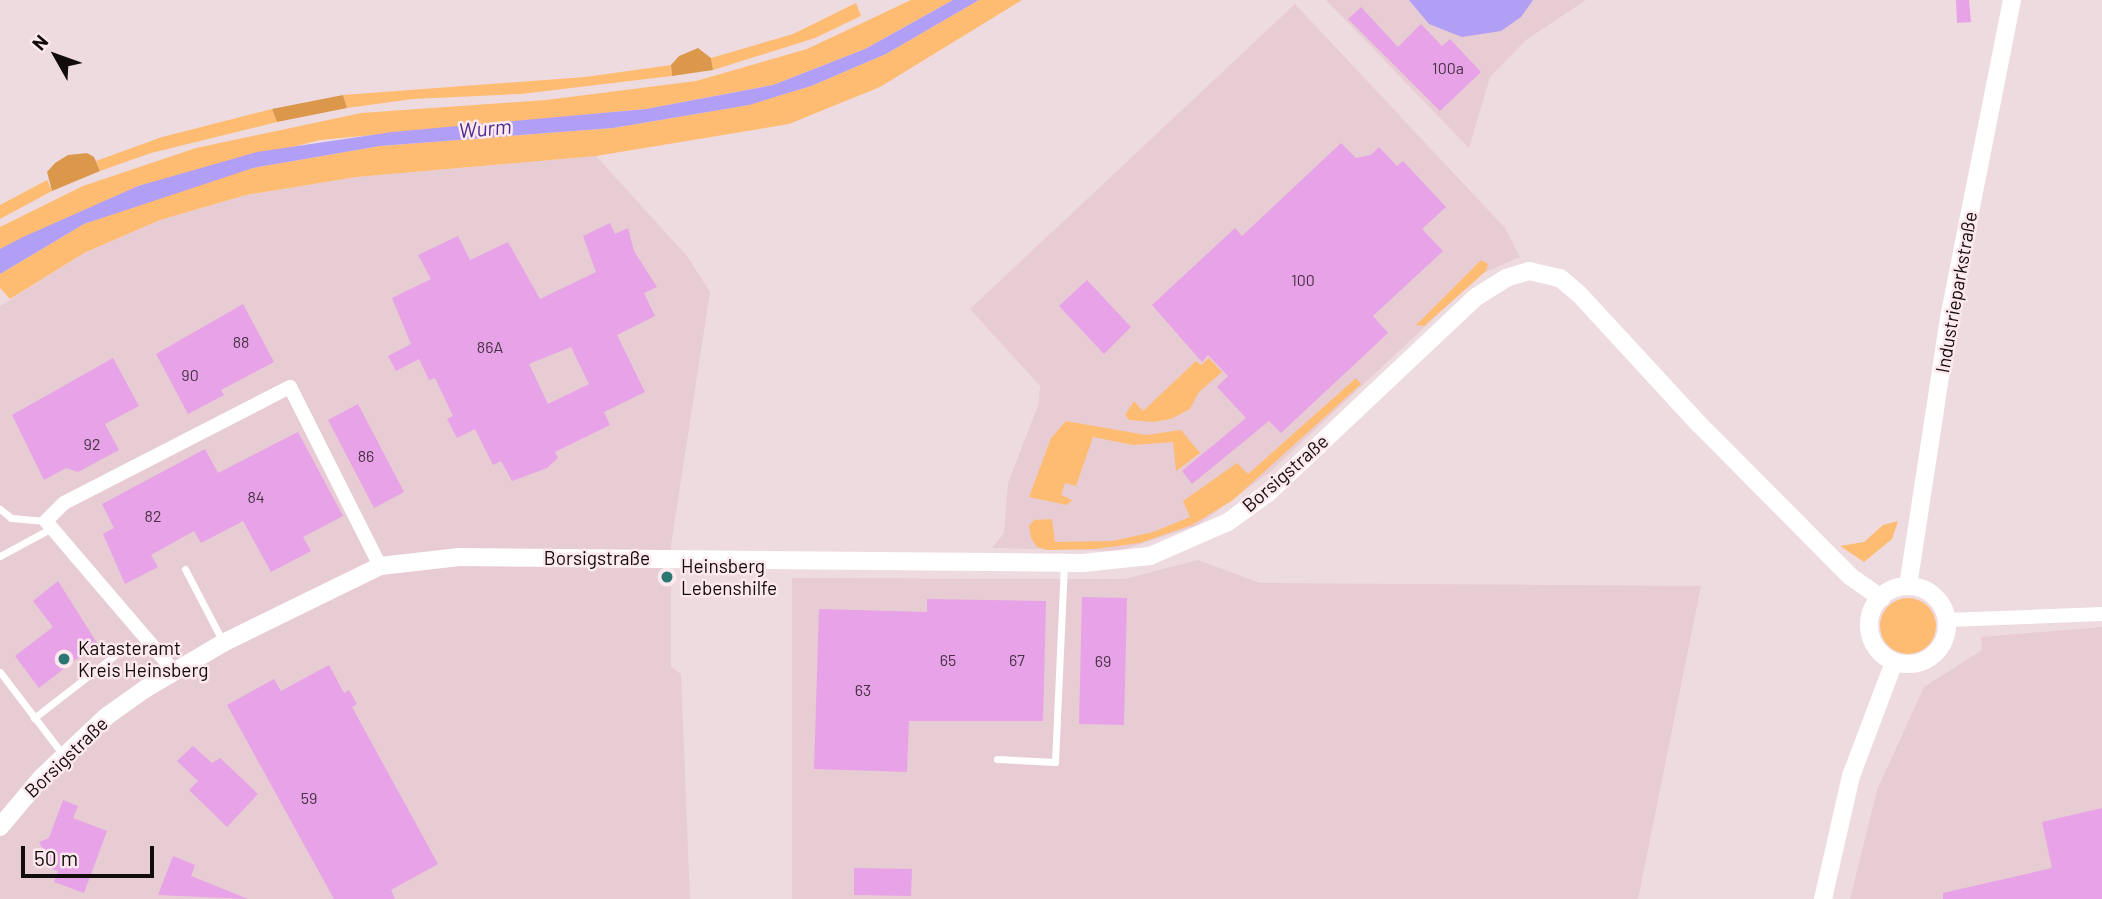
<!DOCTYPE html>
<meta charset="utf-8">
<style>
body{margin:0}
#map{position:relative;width:2102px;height:899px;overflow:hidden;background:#eedbe0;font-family:Barlow,sans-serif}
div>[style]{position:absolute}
.built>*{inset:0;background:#e8ccd3}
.green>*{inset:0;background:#febc73}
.round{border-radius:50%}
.forest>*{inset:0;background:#db984b}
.water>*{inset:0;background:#b19ff5}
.building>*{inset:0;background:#e7a2e8}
.service>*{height:7px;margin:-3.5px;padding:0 3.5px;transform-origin:3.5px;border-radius:3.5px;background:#fff}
.minor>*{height:14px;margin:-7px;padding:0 7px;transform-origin:7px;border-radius:7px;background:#fff}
.tertiary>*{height:18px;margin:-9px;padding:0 9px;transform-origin:9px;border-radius:9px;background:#fff}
.tertiary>.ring{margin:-9px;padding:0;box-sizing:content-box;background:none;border:18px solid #fff;border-radius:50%}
.dots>*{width:19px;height:19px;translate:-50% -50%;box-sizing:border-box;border:4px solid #fce8ed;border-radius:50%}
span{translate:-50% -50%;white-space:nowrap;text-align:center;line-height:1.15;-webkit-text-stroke:5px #fce8ed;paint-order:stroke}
.number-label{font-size:16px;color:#473244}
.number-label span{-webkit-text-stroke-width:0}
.street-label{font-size:19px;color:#120c0d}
.poi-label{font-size:19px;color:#120c0d}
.left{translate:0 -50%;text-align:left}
.water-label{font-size:21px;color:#4d2e90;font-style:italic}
.north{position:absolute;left:21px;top:21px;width:70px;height:70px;-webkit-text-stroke:5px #fce8ed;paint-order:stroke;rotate:310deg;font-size:19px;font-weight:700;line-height:28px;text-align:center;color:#120c0d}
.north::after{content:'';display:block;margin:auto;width:24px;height:32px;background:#120c0d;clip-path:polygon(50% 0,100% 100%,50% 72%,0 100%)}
.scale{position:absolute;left:21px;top:846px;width:133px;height:32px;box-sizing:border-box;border:4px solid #120c0d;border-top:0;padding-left:9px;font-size:21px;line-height:24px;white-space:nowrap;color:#120c0d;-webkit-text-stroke:5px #fce8ed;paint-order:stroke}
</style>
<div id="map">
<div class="built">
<div style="clip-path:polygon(1326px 0,1586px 0,1526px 40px,1490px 77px,1469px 148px)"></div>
<div style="clip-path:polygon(1295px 4px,1505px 228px,1520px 257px,1481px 274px,1271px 471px,1198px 525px,1119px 551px,992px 548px,1004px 533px,1008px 483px,1039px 403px,1040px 386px,970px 309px)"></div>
<div style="clip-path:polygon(596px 156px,687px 256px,710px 292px,671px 545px,671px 667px,681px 674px,690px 899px,0 899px,0 306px,84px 253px,160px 220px,246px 195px,356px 177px)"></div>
<div style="clip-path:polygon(1198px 560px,1260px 583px,1701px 586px,1638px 899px,792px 899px,792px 578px,1125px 579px)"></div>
<div style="clip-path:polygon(2102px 627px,2102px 899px,1850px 899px,1877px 790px,1924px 687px,1982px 650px,1981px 637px)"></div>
</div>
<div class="green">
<div style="clip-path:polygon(911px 0,953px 0,865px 49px,773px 85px,646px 109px,320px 140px,138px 186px,0 249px,0 227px,83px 186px,196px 148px,361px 113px,546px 100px,696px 81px,807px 49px)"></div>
<div style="clip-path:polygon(979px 0,1022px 0,880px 87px,789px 124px,596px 156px,356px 177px,246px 195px,160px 220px,84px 253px,10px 299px,0 288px,0 274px,84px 224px,192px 185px,253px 168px,380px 146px,613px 128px,748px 105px,811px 86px,886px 54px)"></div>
<div style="clip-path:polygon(856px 3px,861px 16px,815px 38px,713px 70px,711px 58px,793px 34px)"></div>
<div style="clip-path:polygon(671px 65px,672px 76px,521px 94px,413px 99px,347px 108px,343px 95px,585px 77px)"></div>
<div style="clip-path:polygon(272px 109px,277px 122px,151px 153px,100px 171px,96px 161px,162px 137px)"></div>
<div style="clip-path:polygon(47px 180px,52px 191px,0 219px,0 205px)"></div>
<div style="clip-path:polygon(1481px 260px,1488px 264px,1486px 271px,1424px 326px,1416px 325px)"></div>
<div style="clip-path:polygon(1209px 358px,1222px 372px,1199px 392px,1190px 409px,1171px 419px,1153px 422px,1129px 420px,1125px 415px,1134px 401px,1143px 411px,1196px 361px,1201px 365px)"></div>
<div style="clip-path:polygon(1356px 378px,1361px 384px,1233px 500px,1192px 525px,1140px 543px,1095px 549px,1047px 550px,1037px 547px,1031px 538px,1029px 526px,1034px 520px,1052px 519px,1055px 542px,1113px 541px,1153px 532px,1190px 517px,1183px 501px,1237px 463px,1248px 474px)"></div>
<div style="clip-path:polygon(1066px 421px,1146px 435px,1181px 430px,1200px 453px,1176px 471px,1173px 442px,1133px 445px,1093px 437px,1076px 486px,1065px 483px,1061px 495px,1072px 500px,1067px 505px,1029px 497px,1051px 438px)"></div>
<div style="clip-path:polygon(1898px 521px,1892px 539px,1864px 562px,1840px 546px,1864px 542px,1883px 525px)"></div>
<div class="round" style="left:1880px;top:598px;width:56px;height:56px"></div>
</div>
<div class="forest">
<div style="clip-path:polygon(698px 48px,711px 58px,713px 70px,672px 76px,671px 65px,679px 56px)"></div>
<div style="clip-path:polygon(343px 95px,347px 108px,277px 122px,272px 109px)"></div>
<div style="clip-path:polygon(87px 153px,94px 157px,100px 171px,52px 191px,47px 172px,55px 163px,68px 155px)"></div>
</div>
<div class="water">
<div style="clip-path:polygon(953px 0,979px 0,886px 54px,811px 86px,749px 105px,613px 128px,380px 146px,253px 168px,84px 224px,0 274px,0 249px,23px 237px,138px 186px,257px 152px,392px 132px,646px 109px,773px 85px,865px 49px)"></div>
<div style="clip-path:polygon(1409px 0,1533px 0,1521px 17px,1501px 31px,1462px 37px,1429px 24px)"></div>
</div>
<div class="building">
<div style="clip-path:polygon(1956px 0,1969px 0,1971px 22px,1957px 23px)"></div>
<div style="clip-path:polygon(1361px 7px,1398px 47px,1421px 24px,1442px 46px,1450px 39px,1481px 72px,1440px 111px,1348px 19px)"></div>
<div style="clip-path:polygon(1341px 143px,1356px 158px,1371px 155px,1379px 147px,1397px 166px,1403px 161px,1446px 207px,1422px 229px,1443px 251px,1373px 316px,1388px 333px,1281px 433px,1269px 421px,1192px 484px,1182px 471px,1246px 418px,1217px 387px,1228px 376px,1208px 355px,1202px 362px,1152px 305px,1235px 228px,1242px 236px)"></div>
<div style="clip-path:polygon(evenodd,610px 223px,615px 234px,628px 228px,634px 251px,657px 287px,644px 293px,655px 316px,617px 335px,645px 392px,604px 412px,610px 425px,555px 452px,558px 458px,547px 468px,512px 481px,501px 461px,493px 465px,475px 429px,457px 438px,447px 419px,453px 416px,435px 378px,429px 380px,419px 359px,396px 371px,388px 356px,411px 344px,392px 298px,431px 279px,418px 255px,458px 236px,470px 260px,508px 242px,540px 299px,596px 272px,583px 236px,610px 223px,571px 347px,589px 384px,548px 404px,529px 364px,571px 347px)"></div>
<div style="clip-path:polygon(1087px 280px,1131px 327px,1104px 354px,1059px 306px)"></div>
<div style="clip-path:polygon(243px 304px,274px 362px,221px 390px,224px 395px,188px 414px,156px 354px)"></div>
<div style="clip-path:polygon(113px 358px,139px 406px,105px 424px,119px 450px,78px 472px,66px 468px,44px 480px,12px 415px)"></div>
<div style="clip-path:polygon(358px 404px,404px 492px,374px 508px,328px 420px)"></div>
<div style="clip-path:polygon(298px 432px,343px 516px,303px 537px,311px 551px,271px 572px,243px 521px,201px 543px,194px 531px,151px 555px,158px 567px,125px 584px,103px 534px,114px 528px,102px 504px,205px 449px,218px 473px)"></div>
<div style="clip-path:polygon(58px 581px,97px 643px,39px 688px,15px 656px,53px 627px,33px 601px)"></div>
<div style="clip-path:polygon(1082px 597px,1127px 598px,1124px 725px,1079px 724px)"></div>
<div style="clip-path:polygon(927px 599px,1046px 601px,1043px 721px,909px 721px,907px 772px,814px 769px,819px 609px,927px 612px)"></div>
<div style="clip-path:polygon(329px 665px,344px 693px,349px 690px,357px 704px,352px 707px,438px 864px,391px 890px,395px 899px,334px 899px,227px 705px,274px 679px,281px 691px)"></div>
<div style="clip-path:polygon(193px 746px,212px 763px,220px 758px,258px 794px,227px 827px,189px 790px,198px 781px,177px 761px)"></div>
<div style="clip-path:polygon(63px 800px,78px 806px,73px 818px,107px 831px,84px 893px,54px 882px,58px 871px,39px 864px,44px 851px,39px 842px,49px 838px)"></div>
<div style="clip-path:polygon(2102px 808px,2102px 899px,1943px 899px,1943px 893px,2052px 868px,2042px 822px)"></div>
<div style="clip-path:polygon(173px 856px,195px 865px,191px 876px,248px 899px,158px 895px)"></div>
<div style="clip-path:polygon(854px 868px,912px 869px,911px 896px,854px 895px)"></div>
</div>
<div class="service">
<div style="left:0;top:509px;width:14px;rotate:39deg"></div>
<div style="left:11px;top:518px;width:35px;rotate:5deg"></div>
<div style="left:0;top:556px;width:57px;rotate:-28.4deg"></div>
<div style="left:185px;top:569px;width:82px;rotate:62.5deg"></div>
<div style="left:0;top:672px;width:106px;rotate:52.7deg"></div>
<div style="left:34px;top:718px;width:101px;rotate:-37.8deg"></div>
<div style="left:997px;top:759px;width:58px;rotate:3deg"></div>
<div style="left:1055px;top:762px;width:199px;rotate:-87.4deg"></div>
</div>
<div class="minor">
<div style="left:1947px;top:620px;width:155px;rotate:-2.2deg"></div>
<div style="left:174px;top:671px;width:197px;rotate:-130.5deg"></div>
<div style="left:46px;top:521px;width:25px;rotate:-45deg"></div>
<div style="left:64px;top:503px;width:254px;rotate:-27.2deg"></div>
<div style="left:290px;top:387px;width:200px;rotate:63.3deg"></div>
</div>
<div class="tertiary">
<div style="left:1908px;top:586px;width:271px;rotate:-81.3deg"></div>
<div style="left:1949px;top:318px;width:324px;rotate:-78.8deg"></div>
<div class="ring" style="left:1869px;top:586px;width:60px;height:60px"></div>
<div style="left:0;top:827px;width:65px;rotate:-50deg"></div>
<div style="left:42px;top:777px;width:89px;rotate:-43.2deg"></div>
<div style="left:107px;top:716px;width:47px;rotate:-35.4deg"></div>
<div style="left:145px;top:689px;width:91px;rotate:-30.5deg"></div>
<div style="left:223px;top:643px;width:175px;rotate:-26.1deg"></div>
<div style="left:380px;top:566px;width:80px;rotate:-6.5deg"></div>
<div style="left:459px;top:557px;width:624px;rotate:0.55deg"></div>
<div style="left:1083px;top:563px;width:67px;rotate:-6deg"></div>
<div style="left:1150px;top:556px;width:85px;rotate:-23.6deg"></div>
<div style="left:1228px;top:522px;width:51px;rotate:-36.2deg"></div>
<div style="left:1269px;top:492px;width:284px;rotate:-43.3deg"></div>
<div style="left:1476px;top:297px;width:36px;rotate:-32deg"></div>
<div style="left:1506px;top:278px;width:24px;rotate:-17deg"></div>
<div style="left:1529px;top:271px;width:32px;rotate:13deg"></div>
<div style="left:1560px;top:278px;width:25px;rotate:40deg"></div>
<div style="left:1579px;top:294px;width:178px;rotate:47.3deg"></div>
<div style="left:1700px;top:425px;width:214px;rotate:45.2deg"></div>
<div style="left:1851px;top:577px;width:37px;rotate:35deg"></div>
<div style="left:1823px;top:899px;width:126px;rotate:-77.2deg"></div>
<div style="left:1851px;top:776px;width:122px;rotate:-69.3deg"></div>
</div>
<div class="dots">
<div style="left:667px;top:577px;background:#2c7673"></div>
<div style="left:64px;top:659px;background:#2c7673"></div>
</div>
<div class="number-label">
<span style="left:1448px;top:68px">100a</span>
<span style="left:1303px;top:280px">100</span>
<span style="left:241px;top:342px">88</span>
<span style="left:490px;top:347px">86A</span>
<span style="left:190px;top:375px">90</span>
<span style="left:92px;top:444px">92</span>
<span style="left:366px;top:456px">86</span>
<span style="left:256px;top:497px">84</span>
<span style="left:153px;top:516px">82</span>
<span style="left:948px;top:660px">65</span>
<span style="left:1017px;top:660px">67</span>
<span style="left:1103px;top:661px">69</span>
<span style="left:863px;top:690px">63</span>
<span style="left:309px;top:798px">59</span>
</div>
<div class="street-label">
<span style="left:1956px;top:292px;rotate:-80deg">Industrieparkstraße</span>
<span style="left:1285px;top:473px;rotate:-41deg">Borsigstraße</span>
<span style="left:597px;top:558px">Borsigstraße</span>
<span style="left:66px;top:757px;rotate:-44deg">Borsigstraße</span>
</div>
<div class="poi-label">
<span class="left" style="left:681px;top:577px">Heinsberg<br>Lebenshilfe</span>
<span class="left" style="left:78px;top:659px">Katasteramt<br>Kreis Heinsberg</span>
</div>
<div class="water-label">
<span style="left:485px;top:128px;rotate:-5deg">Wurm</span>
</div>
<div class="north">N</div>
<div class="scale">50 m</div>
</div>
